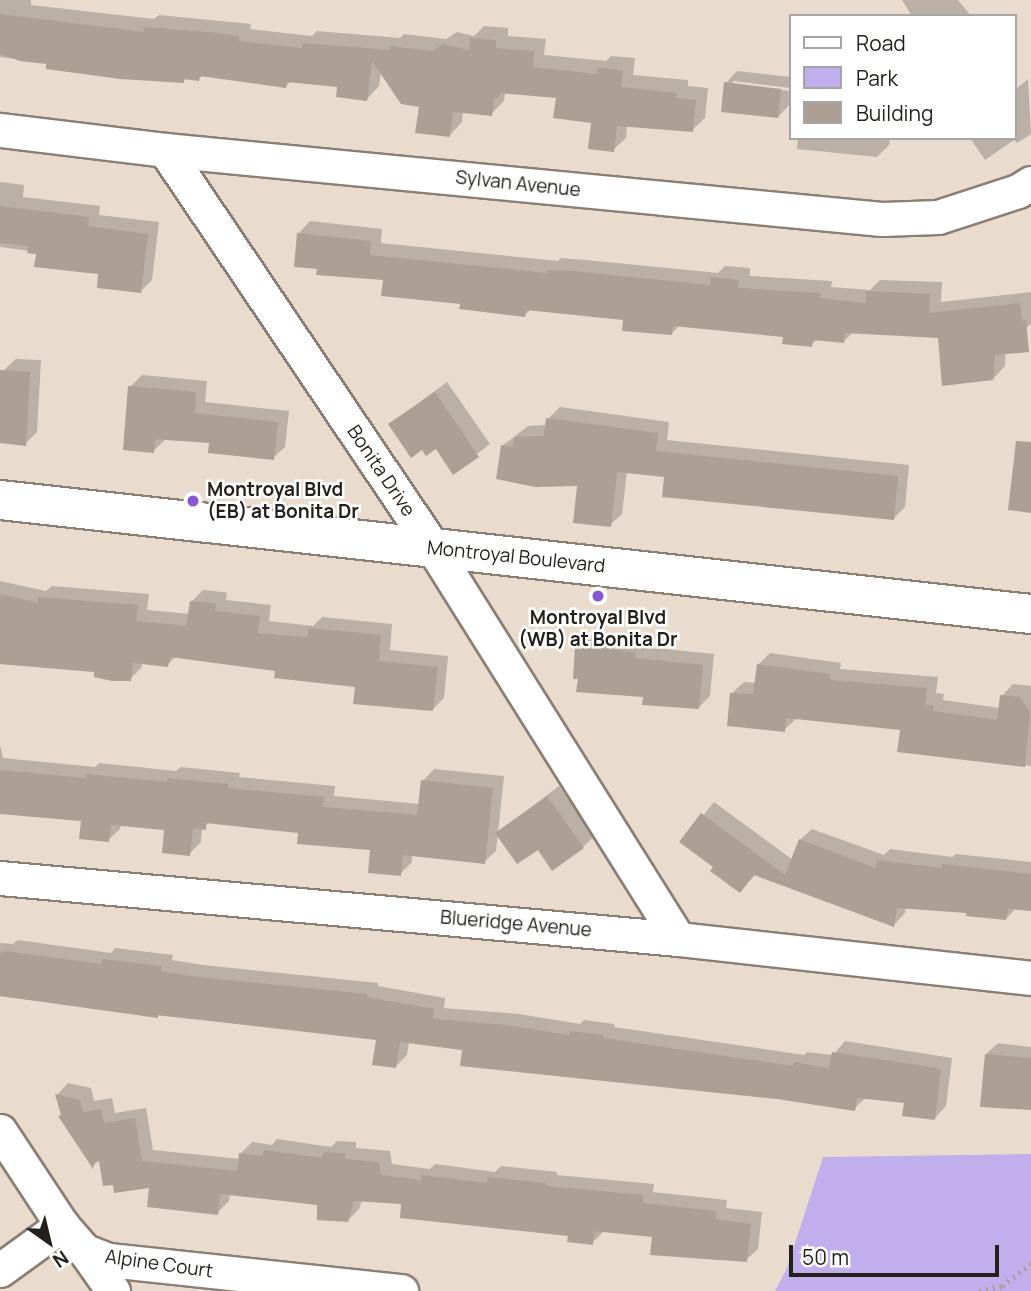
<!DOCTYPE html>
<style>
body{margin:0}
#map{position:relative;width:1031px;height:1291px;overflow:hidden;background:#e9dccf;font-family:Manrope,sans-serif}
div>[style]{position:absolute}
.green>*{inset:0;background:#c1aeec}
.shadow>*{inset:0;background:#0003}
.building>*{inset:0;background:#ac9f93}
.path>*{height:4.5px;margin-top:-2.25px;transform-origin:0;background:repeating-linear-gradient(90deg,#aaa095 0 2px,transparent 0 7px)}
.roads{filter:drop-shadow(2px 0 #8b7f73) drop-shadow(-2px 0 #8b7f73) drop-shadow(0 2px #8b7f73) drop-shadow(0 -2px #8b7f73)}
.street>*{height:33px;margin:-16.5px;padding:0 16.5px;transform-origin:16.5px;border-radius:16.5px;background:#fff}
.secondary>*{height:38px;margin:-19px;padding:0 19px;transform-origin:19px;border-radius:19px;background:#fff}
.dots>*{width:19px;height:19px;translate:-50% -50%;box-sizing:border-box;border:4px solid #fff;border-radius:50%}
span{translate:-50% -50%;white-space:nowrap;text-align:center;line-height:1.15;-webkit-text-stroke:5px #fff;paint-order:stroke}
.street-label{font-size:19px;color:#231f1a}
.poi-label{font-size:19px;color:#231f1a;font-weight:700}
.left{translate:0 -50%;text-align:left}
.legend{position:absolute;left:789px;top:14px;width:228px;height:126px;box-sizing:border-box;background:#fff;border:2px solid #a7a5a3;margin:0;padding:9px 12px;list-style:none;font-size:21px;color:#231f1a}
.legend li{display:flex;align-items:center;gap:14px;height:35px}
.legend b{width:35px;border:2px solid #a7a5a3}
.north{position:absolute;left:14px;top:1207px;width:70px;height:70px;-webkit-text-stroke:5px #fff;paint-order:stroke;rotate:146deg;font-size:19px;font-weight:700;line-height:28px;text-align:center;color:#231f1a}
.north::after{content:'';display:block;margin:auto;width:24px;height:32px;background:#231f1a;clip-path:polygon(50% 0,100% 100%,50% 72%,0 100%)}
.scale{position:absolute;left:789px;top:1245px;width:210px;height:32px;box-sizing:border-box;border:4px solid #231f1a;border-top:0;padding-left:9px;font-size:21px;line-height:24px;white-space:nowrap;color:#231f1a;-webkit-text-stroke:5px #fff;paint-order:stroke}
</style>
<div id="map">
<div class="green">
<div style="clip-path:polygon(1031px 1154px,1031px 1291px,775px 1291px,787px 1268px,823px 1157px)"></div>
</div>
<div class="shadow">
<div style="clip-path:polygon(0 0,31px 0,31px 5px,154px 19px,159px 15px,251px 24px,250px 29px,312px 36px,317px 31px,400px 38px,404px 34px,446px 39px,457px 32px,474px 36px,484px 26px,508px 28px,508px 36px,546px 39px,544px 55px,606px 61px,611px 56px,635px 58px,633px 75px,688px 80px,688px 86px,708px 88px,705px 118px,692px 130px,627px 125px,626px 138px,613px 150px,593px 121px,558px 97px,505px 91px,504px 101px,491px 114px,463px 111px,462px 122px,450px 135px,381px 72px,379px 86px,367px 99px,339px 86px,292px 80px,286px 86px,203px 75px,199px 79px,187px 78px,183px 81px,0 57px)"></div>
<div style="clip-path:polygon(902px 0,958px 0,971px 16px,912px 16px)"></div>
<div style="clip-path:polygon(evenodd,737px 71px,791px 77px,789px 105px,778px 117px,726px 83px,737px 71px,733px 81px,790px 88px,790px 91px,733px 85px,733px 81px)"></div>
<div style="clip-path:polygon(1028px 79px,1031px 134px,1017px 143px,1014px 140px,985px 160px,970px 138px,1015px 138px,1015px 85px,1017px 88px)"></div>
<div style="clip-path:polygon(798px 138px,890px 138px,889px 145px,877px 157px,797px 149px)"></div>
<div style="clip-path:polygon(0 182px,24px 185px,23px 197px,100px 206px,99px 215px,159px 222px,152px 280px,140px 292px,100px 273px,38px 252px,0 247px)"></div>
<div style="clip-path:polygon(310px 221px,382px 229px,381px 243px,558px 261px,561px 258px,586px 260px,718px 273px,725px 266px,750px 268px,750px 276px,832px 281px,831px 287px,870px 290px,880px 280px,942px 282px,941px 302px,1031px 292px,1031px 324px,1006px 343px,1005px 366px,993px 379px,940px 336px,853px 332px,844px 341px,817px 339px,811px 345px,785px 335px,680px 325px,671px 334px,625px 319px,531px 309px,525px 315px,462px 302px,385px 278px,319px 268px,298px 234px)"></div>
<div style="clip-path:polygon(16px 359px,41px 360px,37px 432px,25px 444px,0 442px,0 370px,4px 370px)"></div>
<div style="clip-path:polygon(142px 375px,207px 381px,205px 402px,289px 411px,285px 447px,273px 458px,211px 442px,165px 440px,153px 451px,130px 387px)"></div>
<div style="clip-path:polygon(447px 382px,490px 444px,454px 472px,436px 447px,422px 448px,390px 424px)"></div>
<div style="clip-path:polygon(560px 407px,669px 422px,667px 440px,909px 465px,905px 507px,894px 518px,666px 475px,627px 471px,622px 514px,610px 525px,579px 484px,502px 446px,528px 426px,547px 425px,548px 419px)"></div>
<div style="clip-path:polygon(0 581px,46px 591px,52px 586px,149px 594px,147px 610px,190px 614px,191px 602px,203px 590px,223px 592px,227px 593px,226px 600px,271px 605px,269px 621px,313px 626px,322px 617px,392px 624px,390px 650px,448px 656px,444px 698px,432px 710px,357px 686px,277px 669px,176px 656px,167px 665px,142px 662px,142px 667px,130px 679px,96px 671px,0 664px)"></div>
<div style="clip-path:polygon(588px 635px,647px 640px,646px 647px,714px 654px,710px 696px,698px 708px,579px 677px,577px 647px)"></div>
<div style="clip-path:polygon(770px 653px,841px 663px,840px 669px,938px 677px,936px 693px,944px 694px,943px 700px,1000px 708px,1002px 696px,1013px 684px,1031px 686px,1031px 766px,899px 750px,902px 729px,797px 718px,784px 730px,732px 693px,744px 682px,756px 683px,758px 665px)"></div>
<div style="clip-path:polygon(0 745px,3px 758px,95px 767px,99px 763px,176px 771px,181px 767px,240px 773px,239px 777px,335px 786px,334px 796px,420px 804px,423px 781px,434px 769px,504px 776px,498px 833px,559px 786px,594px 836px,583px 847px,538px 848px,498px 833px,496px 851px,484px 862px,412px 854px,412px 862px,400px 874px,372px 848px,300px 832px,212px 821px,202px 828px,201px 842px,189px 854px,166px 829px,121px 824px,120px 829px,108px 840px,83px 820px,0 812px)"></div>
<div style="clip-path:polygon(714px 802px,793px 860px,800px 840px,812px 829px,884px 855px,890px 849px,952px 857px,956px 854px,1031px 862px,1031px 909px,1016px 908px,1006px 919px,968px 911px,906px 907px,905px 913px,894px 925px,756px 874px,740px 891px,715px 866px,682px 842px)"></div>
<div style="clip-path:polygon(18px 940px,111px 953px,115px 948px,173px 955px,172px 960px,203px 965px,378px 983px,378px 986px,445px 998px,444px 1008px,519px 1014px,580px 1024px,584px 1020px,614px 1024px,614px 1027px,804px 1055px,807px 1052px,833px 1055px,845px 1041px,952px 1058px,946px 1106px,935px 1118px,906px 1102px,866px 1097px,854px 1109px,409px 1042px,407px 1055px,395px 1067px,378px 1038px,125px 1012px,0 996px,0 943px,13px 944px)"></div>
<div style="clip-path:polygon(998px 1043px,1031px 1047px,1031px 1109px,986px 1054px)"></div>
<div style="clip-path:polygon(68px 1083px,91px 1088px,94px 1101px,112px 1098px,115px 1113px,146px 1108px,153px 1150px,240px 1159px,240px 1154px,252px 1142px,272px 1145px,277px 1139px,331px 1147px,337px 1141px,356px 1142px,356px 1148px,390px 1151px,392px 1164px,430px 1169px,435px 1164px,495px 1172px,501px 1166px,557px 1172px,557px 1175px,654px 1184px,653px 1192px,727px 1200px,726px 1208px,762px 1212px,758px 1249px,746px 1260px,654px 1236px,604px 1231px,592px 1243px,570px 1234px,403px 1203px,362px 1200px,359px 1209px,348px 1220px,319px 1204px,230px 1193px,229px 1201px,217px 1213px,151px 1186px,101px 1159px,93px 1166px,62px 1114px,57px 1095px)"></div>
</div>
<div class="building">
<div style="clip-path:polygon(0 14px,144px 32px,145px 27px,217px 33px,239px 36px,239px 41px,302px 48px,303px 43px,390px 50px,390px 46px,432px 51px,443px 44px,469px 50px,470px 38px,496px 40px,496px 48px,534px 51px,533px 67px,597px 74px,597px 68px,623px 70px,621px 87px,677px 93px,676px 98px,696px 100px,693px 132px,617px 126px,614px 152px,588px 149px,591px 123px,553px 118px,556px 98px,500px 93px,499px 98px,494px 98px,492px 116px,453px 112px,450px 137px,415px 133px,419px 107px,401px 104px,372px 61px,367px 101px,336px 97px,337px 87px,287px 82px,286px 88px,200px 76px,199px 81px,184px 79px,184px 83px,120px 79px,46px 69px,46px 64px,20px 61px,0 54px)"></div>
<div style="clip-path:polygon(724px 82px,781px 89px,778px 118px,721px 112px)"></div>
<div style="clip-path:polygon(0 206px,89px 217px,88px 226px,148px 234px,141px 293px,97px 288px,98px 274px,34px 267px,36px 254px,27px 253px,28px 246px,0 243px)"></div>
<div style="clip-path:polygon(297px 233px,371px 241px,370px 255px,547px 273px,547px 270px,573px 271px,710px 285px,711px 277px,739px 280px,738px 288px,821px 293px,820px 298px,866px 303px,866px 291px,930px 294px,929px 313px,1020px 303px,1022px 321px,1026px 320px,1029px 352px,995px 355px,993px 380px,942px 386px,938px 338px,845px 333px,844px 343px,813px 340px,812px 347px,782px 344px,783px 337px,673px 326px,672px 335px,622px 331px,623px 320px,526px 310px,525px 317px,459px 309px,460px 304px,381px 296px,383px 280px,316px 275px,317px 269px,294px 267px)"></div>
<div style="clip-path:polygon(0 370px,30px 372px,26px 446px,0 443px)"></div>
<div style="clip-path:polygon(128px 386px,196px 392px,195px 413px,278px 422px,274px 460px,208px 453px,209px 443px,155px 439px,154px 453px,123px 450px)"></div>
<div style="clip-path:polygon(435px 392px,479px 457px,453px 475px,436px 449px,426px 456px,422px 450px,411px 458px,388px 424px)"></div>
<div style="clip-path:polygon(546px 418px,658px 433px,656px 451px,898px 476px,894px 520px,662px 497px,664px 477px,617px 472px,611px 527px,573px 523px,577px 486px,535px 487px,496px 479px,501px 445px,513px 447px,514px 437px,544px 436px)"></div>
<div style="clip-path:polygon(1016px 441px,1031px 442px,1031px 513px,1008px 510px)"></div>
<div style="clip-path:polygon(0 594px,38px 603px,38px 597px,138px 605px,136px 621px,186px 626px,190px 601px,211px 603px,216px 604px,215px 611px,260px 616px,258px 633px,307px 637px,309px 628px,381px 635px,379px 661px,438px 667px,433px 711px,353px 704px,355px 687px,274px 678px,275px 671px,170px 657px,168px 667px,133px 663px,131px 681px,112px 681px,94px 677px,94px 672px,0 664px)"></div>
<div style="clip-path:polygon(575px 646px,636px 652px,635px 658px,703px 665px,699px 709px,642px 705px,643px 697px,576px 692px,578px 679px,573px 679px)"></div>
<div style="clip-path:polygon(757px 664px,830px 674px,830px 680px,927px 688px,925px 705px,933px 705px,933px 711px,997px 720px,1000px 695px,1020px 697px,1030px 712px,1025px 767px,897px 752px,900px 730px,786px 718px,785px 732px,727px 726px,730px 693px,753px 694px)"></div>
<div style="clip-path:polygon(0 770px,86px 778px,86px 774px,167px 782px,167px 778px,229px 784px,228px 788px,324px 797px,323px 807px,417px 815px,421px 780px,493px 788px,485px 864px,403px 855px,401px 876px,368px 873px,370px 850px,297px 844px,298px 833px,206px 823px,206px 830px,193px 828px,190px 856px,162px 853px,164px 830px,111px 825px,109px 842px,79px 839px,81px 821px,0 814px)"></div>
<div style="clip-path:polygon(547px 796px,584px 848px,552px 871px,538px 850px,517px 864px,495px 833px)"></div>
<div style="clip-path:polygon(701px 813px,785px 875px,799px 839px,876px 868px,877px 860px,942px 868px,942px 864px,1031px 874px,1031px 911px,1008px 909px,1006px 920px,966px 916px,966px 913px,897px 908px,894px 927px,754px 875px,740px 893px,710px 871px,713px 867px,679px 842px)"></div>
<div style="clip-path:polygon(5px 951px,101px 964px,102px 959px,162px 966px,161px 971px,190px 976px,367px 994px,367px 997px,434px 1009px,433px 1019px,506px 1025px,570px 1035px,570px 1031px,604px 1035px,603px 1038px,793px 1066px,794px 1062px,829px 1068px,832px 1052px,918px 1065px,941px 1069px,935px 1120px,902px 1116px,904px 1103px,857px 1098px,855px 1111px,777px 1099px,460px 1066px,462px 1050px,400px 1042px,396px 1068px,372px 1065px,376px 1040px,158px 1015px,158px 1018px,0 996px,0 953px)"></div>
<div style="clip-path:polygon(985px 1054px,1031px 1058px,1031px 1110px,980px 1107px)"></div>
<div style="clip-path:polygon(55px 1094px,80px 1100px,83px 1112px,101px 1109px,104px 1123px,135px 1118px,142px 1161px,237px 1171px,239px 1153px,262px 1156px,264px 1150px,322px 1158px,324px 1152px,345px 1153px,345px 1159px,379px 1162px,381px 1175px,421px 1180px,422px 1175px,487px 1183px,488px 1177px,546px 1183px,546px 1186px,643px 1195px,643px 1203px,716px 1211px,716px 1219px,751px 1224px,747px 1262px,650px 1255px,652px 1237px,594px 1231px,593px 1245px,567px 1242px,568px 1236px,400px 1218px,401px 1204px,354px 1201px,348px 1222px,317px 1220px,317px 1205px,220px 1194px,218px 1215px,147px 1207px,149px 1188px,114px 1193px,113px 1185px,103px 1186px,99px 1161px,94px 1162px,93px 1169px,58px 1116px,61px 1115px)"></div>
</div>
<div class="path">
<div style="left:979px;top:1291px;width:24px;rotate:-12deg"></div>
<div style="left:1002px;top:1286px;width:37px;rotate:-38deg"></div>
</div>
<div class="roads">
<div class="street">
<div style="left:0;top:130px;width:166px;rotate:6.9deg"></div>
<div style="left:165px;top:150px;width:720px;rotate:5.5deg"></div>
<div style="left:882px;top:219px;width:56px;rotate:-2deg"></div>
<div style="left:938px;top:217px;width:84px;rotate:-18deg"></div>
<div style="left:1018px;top:191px;width:15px;rotate:-32deg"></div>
<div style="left:165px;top:150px;width:480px;rotate:56deg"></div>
<div style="left:433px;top:548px;width:461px;rotate:57.9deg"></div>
<div style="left:0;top:878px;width:681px;rotate:5.14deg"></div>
<div style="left:678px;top:939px;width:355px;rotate:6.3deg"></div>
<div style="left:0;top:1131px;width:113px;rotate:56.6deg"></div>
<div style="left:62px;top:1225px;width:35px;rotate:49deg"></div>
<div style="left:85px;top:1251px;width:49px;rotate:55deg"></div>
<div style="left:85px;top:1251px;width:26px;rotate:21deg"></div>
<div style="left:109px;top:1260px;width:294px;rotate:6.1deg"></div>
<div style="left:0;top:1270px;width:77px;rotate:-36deg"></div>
</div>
<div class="secondary">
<div style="left:0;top:500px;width:1037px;rotate:6.31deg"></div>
</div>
</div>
<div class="dots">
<div style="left:193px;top:501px;background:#8658d1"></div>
<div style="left:598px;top:596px;background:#8658d1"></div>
</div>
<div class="street-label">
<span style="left:518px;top:184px;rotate:6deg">Sylvan Avenue</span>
<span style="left:381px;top:471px;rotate:56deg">Bonita Drive</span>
<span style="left:516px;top:557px;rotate:6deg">Montroyal Boulevard</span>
<span style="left:516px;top:924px;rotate:5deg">Blueridge Avenue</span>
<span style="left:159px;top:1264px;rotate:8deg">Alpine Court</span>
</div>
<div class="poi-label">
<span class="left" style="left:207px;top:501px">Montroyal Blvd<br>(EB) at Bonita Dr</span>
<span style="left:598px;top:629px">Montroyal Blvd<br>(WB) at Bonita Dr</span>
</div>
<ul class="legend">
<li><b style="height:9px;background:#fff"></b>Road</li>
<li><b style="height:19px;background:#c1aeec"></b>Park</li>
<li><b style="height:19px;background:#ac9f93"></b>Building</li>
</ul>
<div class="north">N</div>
<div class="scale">50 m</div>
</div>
